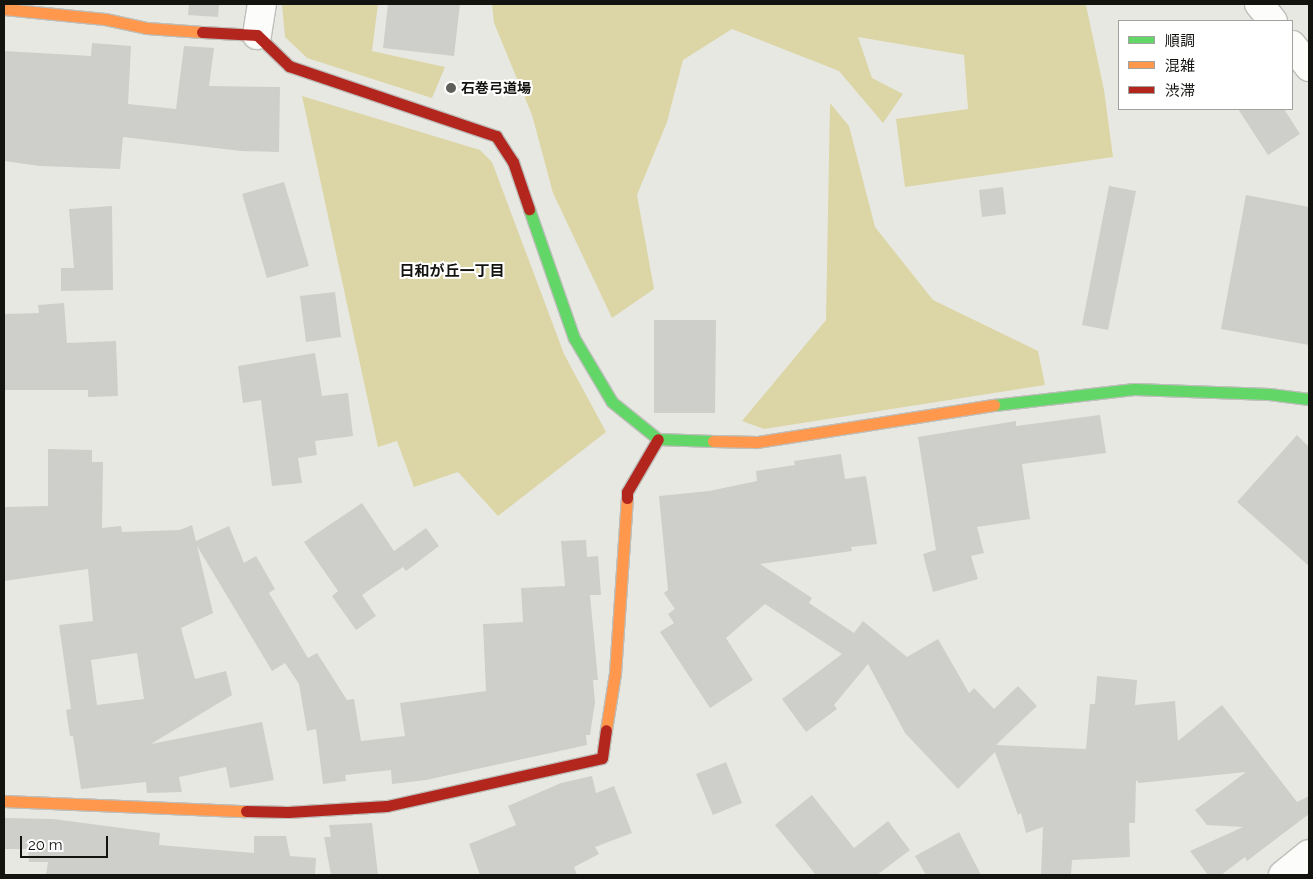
<!DOCTYPE html>
<meta charset="utf-8">
<style>
body{margin:0}
#map{position:relative;width:1313px;height:879px;overflow:hidden;background:#e8e8e3;font-family:Raleway,"Noto Sans JP",sans-serif}
div>[style]{position:absolute}
.green>*{inset:0;background:#dcd5a6}
.building>*{inset:0;background:#cececa}
.roads{filter:drop-shadow(1px 0 #bebeba) drop-shadow(-1px 0 #bebeba) drop-shadow(0 1px #bebeba) drop-shadow(0 -1px #bebeba)}
.street>*{height:28px;margin:-14px;padding:0 14px;transform-origin:14px;border-radius:14px;background:#fcfcfb}
.fast>*{height:11px;margin:-5.5px;padding:0 5.5px;transform-origin:5.5px;border-radius:5.5px;background:#63d668}
.slow>*{height:11px;margin:-5.5px;padding:0 5.5px;transform-origin:5.5px;border-radius:5.5px;background:#ff974d}
.jam>*{height:11px;margin:-5.5px;padding:0 5.5px;transform-origin:5.5px;border-radius:5.5px;background:#b3261e}
.dots>*{width:14px;height:14px;translate:-50% -50%;box-sizing:border-box;border:2px solid #fff;border-radius:50%}
span{translate:-50% -50%;white-space:nowrap;text-align:center;line-height:1.15;-webkit-text-stroke:4px #fff;paint-order:stroke}
.poi-label{font-size:14px;color:#131310;font-weight:700}
.left{translate:0 -50%;text-align:left}
.neighbourhood-label{font-size:15px;color:#131310;font-weight:700}
.frame{position:absolute;inset:0;border:5px solid #131310;pointer-events:none}
.legend{position:absolute;left:1118px;top:20px;width:175px;height:90px;box-sizing:border-box;background:#fff;border:1px solid #a1a19f;margin:0;padding:6px 9px;list-style:none;font-size:15px;color:#131310}
.legend li{display:flex;align-items:center;gap:10px;height:25px}
.legend b{width:25px;border:1px solid #a1a19f}
.scale{position:absolute;left:20px;top:836px;width:88px;height:22px;box-sizing:border-box;border:2px solid #131310;border-top:0;padding-left:6px;font-size:15px;line-height:18px;white-space:nowrap;color:#131310;-webkit-text-stroke:4px #fff;paint-order:stroke}
</style>
<div id="map">
<div class="green">
<div style="clip-path:polygon(282px 4px,378px 4px,372px 51px,445px 67px,432px 98px,307px 58px,285px 37px)"></div>
<div style="clip-path:polygon(492px 4px,1090px 4px,1086px 5px,1104px 90px,1113px 157px,905px 187px,896px 119px,968px 109px,964px 55px,858px 37px,872px 78px,903px 94px,883px 123px,839px 71px,732px 29px,683px 60px,667px 122px,637px 195px,654px 289px,612px 318px,553px 193px,532px 115px,494px 23px)"></div>
<div style="clip-path:polygon(302px 96px,480px 150px,492px 162px,564px 354px,606px 432px,498px 516px,458px 472px,414px 487px,397px 441px,378px 447px)"></div>
<div style="clip-path:polygon(830px 103px,849px 126px,875px 227px,933px 300px,1038px 351px,1045px 385px,764px 429px,742px 421px,826px 320px)"></div>
</div>
<div class="building">
<div style="clip-path:polygon(189px 4px,219px 4px,218px 17px,188px 15px)"></div>
<div style="clip-path:polygon(388px 4px,460px 4px,454px 56px,383px 48px)"></div>
<div style="clip-path:polygon(92px 43px,131px 46px,128px 104px,176px 109px,184px 46px,214px 48px,209px 86px,280px 87px,279px 152px,241px 151px,123px 137px,120px 169px,40px 166px,4px 161px,4px 51px,91px 56px)"></div>
<div style="clip-path:polygon(1238px 109px,1284px 109px,1300px 134px,1268px 155px)"></div>
<div style="clip-path:polygon(284px 182px,309px 266px,267px 278px,242px 194px)"></div>
<div style="clip-path:polygon(1109px 186px,1136px 191px,1108px 330px,1082px 325px)"></div>
<div style="clip-path:polygon(1003px 187px,1006px 214px,982px 217px,979px 190px)"></div>
<div style="clip-path:polygon(1246px 195px,1309px 207px,1309px 345px,1221px 329px)"></div>
<div style="clip-path:polygon(112px 206px,113px 290px,61px 291px,61px 268px,74px 268px,69px 209px)"></div>
<div style="clip-path:polygon(335px 292px,341px 337px,306px 342px,300px 296px)"></div>
<div style="clip-path:polygon(64px 303px,67px 343px,116px 341px,118px 396px,88px 397px,88px 390px,4px 390px,4px 314px,39px 313px,38px 305px)"></div>
<div style="clip-path:polygon(654px 320px,716px 320px,715px 413px,654px 413px)"></div>
<div style="clip-path:polygon(315px 353px,322px 396px,348px 393px,353px 436px,315px 441px,317px 455px,298px 458px,302px 483px,272px 486px,261px 400px,243px 403px,238px 366px)"></div>
<div style="clip-path:polygon(1100px 415px,1106px 453px,1022px 464px,1030px 519px,977px 527px,984px 553px,971px 556px,978px 579px,933px 592px,923px 554px,936px 550px,918px 437px,1016px 421px,1016px 426px)"></div>
<div style="clip-path:polygon(1297px 435px,1309px 447px,1309px 566px,1237px 502px)"></div>
<div style="clip-path:polygon(evenodd,48px 449px,92px 450px,92px 462px,103px 462px,102px 528px,121px 526px,122px 532px,180px 530px,192px 525px,196px 541px,229px 526px,244px 563px,256px 556px,275px 589px,269px 593px,308px 658px,317px 653px,347px 700px,354px 699px,361px 741px,405px 736px,400px 703px,486px 691px,483px 624px,523px 622px,521px 588px,565px 586px,561px 541px,586px 540px,587px 557px,598px 556px,601px 595px,590px 595px,598px 680px,593px 680px,595px 702px,590px 735px,586px 735px,587px 745px,426px 780px,392px 784px,391px 770px,345px 775px,346px 781px,323px 784px,316px 729px,307px 731px,299px 684px,285px 663px,272px 671px,197px 546px,213px 613px,181px 628px,195px 679px,226px 671px,232px 695px,151px 744px,262px 722px,274px 780px,230px 788px,226px 767px,179px 777px,182px 792px,147px 793px,146px 782px,81px 789px,73px 736px,70px 736px,66px 710px,71px 709px,59px 625px,93px 621px,88px 569px,4px 581px,4px 507px,48px 506px,48px 449px,137px 653px,144px 699px,97px 705px,91px 660px,137px 653px)"></div>
<div style="clip-path:polygon(841px 454px,845px 479px,866px 476px,877px 544px,851px 547px,852px 551px,760px 564px,812px 598px,809px 603px,854px 633px,863px 621px,907px 657px,938px 639px,969px 693px,974px 688px,994px 709px,1018px 686px,1037px 706px,996px 745px,1086px 749px,1090px 704px,1095px 704px,1097px 676px,1137px 680px,1135px 705px,1175px 701px,1178px 741px,1222px 705px,1297px 802px,1309px 796px,1309px 814px,1247px 861px,1245px 857px,1221px 875px,1208px 875px,1190px 851px,1243px 827px,1207px 825px,1195px 810px,1246px 772px,1139px 783px,1136px 780px,1135px 823px,1129px 823px,1130px 857px,1072px 860px,1071px 875px,1041px 875px,1043px 827px,1026px 833px,1021px 813px,1018px 815px,995px 752px,958px 789px,905px 733px,868px 664px,834px 705px,837px 709px,806px 732px,782px 699px,842px 654px,765px 604px,726px 638px,753px 680px,710px 708px,660px 632px,674px 623px,668px 614px,675px 609px,664px 593px,668px 590px,659px 496px,709px 491px,757px 481px,756px 471px,795px 465px,794px 461px)"></div>
<div style="clip-path:polygon(362px 503px,394px 551px,426px 528px,439px 546px,406px 571px,403px 567px,362px 595px,376px 616px,356px 630px,332px 596px,338px 591px,304px 542px)"></div>
<div style="clip-path:polygon(726px 762px,742px 803px,713px 815px,696px 774px)"></div>
<div style="clip-path:polygon(592px 776px,596px 793px,614px 786px,632px 833px,595px 847px,599px 854px,574px 867px,577px 875px,480px 875px,469px 844px,516px 825px,508px 806px,561px 783px)"></div>
<div style="clip-path:polygon(812px 795px,854px 848px,888px 821px,910px 850px,877px 875px,816px 875px,775px 825px)"></div>
<div style="clip-path:polygon(4px 818px,53px 819px,160px 833px,159px 845px,254px 853px,254px 836px,286px 836px,290px 856px,316px 858px,315px 875px,46px 875px,48px 862px,29px 862px,28px 849px,4px 849px)"></div>
<div style="clip-path:polygon(372px 823px,378px 875px,331px 875px,324px 837px,331px 837px,329px 825px)"></div>
<div style="clip-path:polygon(959px 832px,981px 875px,926px 875px,915px 856px)"></div>
</div>
<div class="roads">
<div class="street">
<div style="left:1259px;top:4px;width:22px;rotate:51deg"></div>
<div style="left:257px;top:35px;width:31px;rotate:-81deg"></div>
<div style="left:1292px;top:45px;width:28px;rotate:52deg"></div>
<div style="left:1283px;top:875px;width:33px;rotate:-39deg"></div>
</div>
<div class="fast">
<div style="left:529px;top:209px;width:137px;rotate:70.8deg"></div>
<div style="left:574px;top:338px;width:74px;rotate:59.3deg"></div>
<div style="left:612px;top:402px;width:59px;rotate:38.8deg"></div>
<div style="left:658px;top:439px;width:55px;rotate:2.1deg"></div>
<div style="left:994px;top:405px;width:141px;rotate:-6.5deg"></div>
<div style="left:1134px;top:389px;width:135px;rotate:2.1deg"></div>
<div style="left:1269px;top:394px;width:40px;rotate:7.1deg"></div>
</div>
<div class="slow">
<div style="left:4px;top:9px;width:101px;rotate:5.7deg"></div>
<div style="left:105px;top:19px;width:43px;rotate:12.1deg"></div>
<div style="left:147px;top:28px;width:55px;rotate:4.2deg"></div>
<div style="left:713px;top:441px;width:44px;rotate:1.3deg"></div>
<div style="left:757px;top:442px;width:240px;rotate:-8.9deg"></div>
<div style="left:606px;top:730px;width:58px;rotate:-81deg"></div>
<div style="left:615px;top:673px;width:175px;rotate:-86.1deg"></div>
<div style="left:4px;top:801px;width:242px;rotate:2.4deg"></div>
</div>
<div class="jam">
<div style="left:202px;top:32px;width:55px;rotate:3.1deg"></div>
<div style="left:257px;top:35px;width:45px;rotate:44.1deg"></div>
<div style="left:289px;top:66px;width:219px;rotate:18.7deg"></div>
<div style="left:496px;top:136px;width:31px;rotate:57deg"></div>
<div style="left:513px;top:162px;width:50px;rotate:71.2deg"></div>
<div style="left:627px;top:498px;width:6px;rotate:-90deg"></div>
<div style="left:627px;top:492px;width:61px;rotate:-59.7deg"></div>
<div style="left:246px;top:811px;width:42px;rotate:1.4deg"></div>
<div style="left:288px;top:812px;width:99px;rotate:-3.5deg"></div>
<div style="left:387px;top:806px;width:220px;rotate:-12.6deg"></div>
<div style="left:602px;top:758px;width:28px;rotate:-82deg"></div>
</div>
</div>
<div class="dots">
<div style="left:451px;top:88px;background:#5e5e5a"></div>
</div>
<div class="poi-label">
<span class="left" style="left:461px;top:88px">石巻弓道場</span>
</div>
<div class="neighbourhood-label">
<span style="left:452px;top:272px">日和が丘一丁目</span>
</div>
<div class="frame"></div>
<ul class="legend">
<li><b style="height:6px;background:#63d668"></b>順調</li>
<li><b style="height:6px;background:#ff974d"></b>混雑</li>
<li><b style="height:6px;background:#b3261e"></b>渋滞</li>
</ul>
<div class="scale">20 m</div>
</div>
